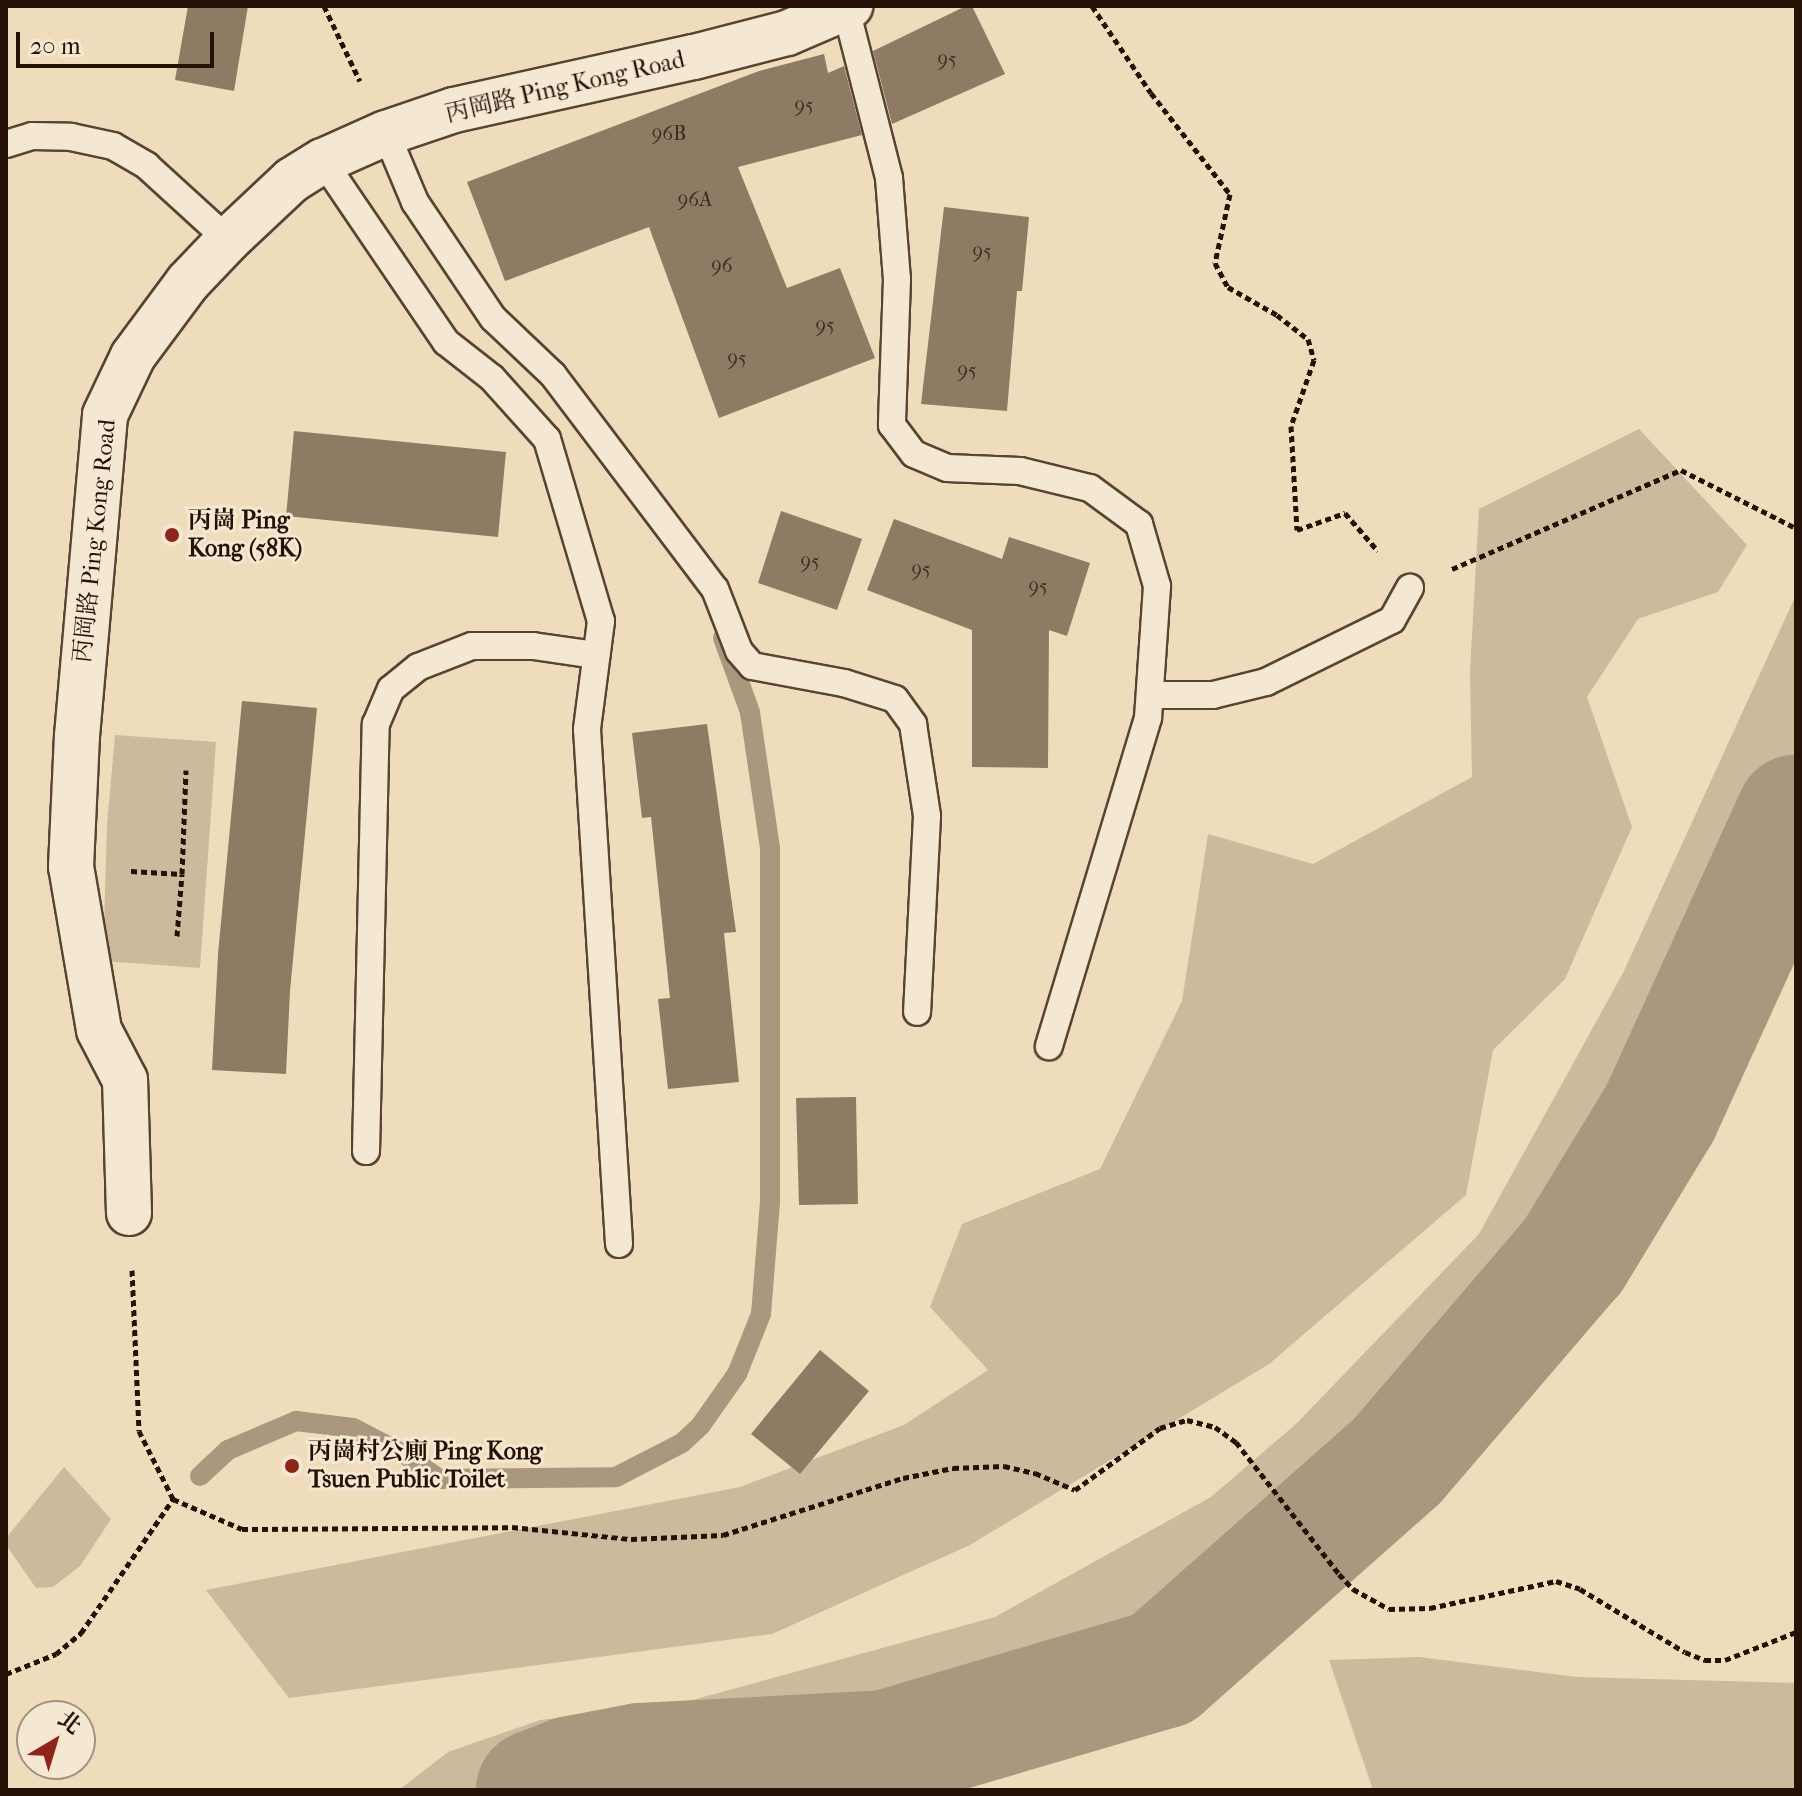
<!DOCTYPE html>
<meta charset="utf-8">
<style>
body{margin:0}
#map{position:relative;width:1802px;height:1796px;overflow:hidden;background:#efdcba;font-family:"IM FELL French Canon","Noto Serif TC",serif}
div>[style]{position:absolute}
.green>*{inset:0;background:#cdb99c}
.stream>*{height:20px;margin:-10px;padding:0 10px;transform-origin:10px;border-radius:10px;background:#ab977d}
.river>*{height:120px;margin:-60px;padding:0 60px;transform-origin:60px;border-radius:60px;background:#ab977d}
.building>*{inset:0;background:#8f7b64}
.path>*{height:5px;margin-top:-2.5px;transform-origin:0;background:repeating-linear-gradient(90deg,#261107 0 6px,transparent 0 10px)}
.roads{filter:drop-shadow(2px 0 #584434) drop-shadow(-2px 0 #584434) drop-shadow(0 2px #584434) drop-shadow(0 -2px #584434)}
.service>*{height:26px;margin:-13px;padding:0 13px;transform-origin:13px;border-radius:13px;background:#f5e8d2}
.minor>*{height:44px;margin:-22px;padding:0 22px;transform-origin:22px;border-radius:22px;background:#f5e8d2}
.dots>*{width:22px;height:22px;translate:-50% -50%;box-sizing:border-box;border:4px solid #f5e8d2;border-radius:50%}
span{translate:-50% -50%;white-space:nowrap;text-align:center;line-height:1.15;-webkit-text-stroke:6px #f5e8d2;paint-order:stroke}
.number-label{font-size:20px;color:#402c1e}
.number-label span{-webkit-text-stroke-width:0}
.street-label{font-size:24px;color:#261107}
.poi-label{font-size:24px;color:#261107;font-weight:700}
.left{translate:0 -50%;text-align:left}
.frame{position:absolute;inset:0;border:8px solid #261107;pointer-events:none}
.north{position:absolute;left:16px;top:1700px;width:80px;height:80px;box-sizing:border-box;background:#f5e8d2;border:2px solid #a29281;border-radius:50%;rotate:38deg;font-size:22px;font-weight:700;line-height:32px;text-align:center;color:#261107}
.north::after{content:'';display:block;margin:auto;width:28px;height:36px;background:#8f2418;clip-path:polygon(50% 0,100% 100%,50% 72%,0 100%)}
.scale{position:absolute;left:16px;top:32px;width:198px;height:36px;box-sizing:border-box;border:4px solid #261107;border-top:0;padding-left:10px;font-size:24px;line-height:28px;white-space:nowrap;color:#261107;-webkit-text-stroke:6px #f5e8d2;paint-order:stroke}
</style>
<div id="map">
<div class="green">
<div style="clip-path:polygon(1639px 429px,1747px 545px,1718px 592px,1638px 619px,1587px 697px,1632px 827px,1565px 979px,1493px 1050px,1466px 1195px,1269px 1364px,970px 1545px,772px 1634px,289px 1698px,206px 1590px,740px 1487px,904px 1425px,988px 1370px,930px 1307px,962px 1224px,1100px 1169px,1182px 1001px,1208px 834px,1313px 864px,1472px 777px,1470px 672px,1479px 509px)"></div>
<div style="clip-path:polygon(1796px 595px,1796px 898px,1649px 1206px,1469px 1439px,1357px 1550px,1185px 1683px,891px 1771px,732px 1781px,703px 1790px,399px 1790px,448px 1752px,540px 1720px,678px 1704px,995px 1617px,1211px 1497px,1296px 1424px,1479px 1234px,1623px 973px)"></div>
<div style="clip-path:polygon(115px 735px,216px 742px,200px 968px,103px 961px,107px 825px)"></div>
<div style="clip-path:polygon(64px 1467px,111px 1519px,80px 1566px,53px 1587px,36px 1588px,6px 1545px,6px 1538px)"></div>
<div style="clip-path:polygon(1419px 1657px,1577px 1677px,1796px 1683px,1796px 1790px,1373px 1790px,1329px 1660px)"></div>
</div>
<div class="stream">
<div style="left:200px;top:1476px;width:38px;rotate:-43deg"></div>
<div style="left:228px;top:1450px;width:74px;rotate:-23.1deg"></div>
<div style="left:296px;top:1421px;width:57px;rotate:7deg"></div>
<div style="left:353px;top:1428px;width:63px;rotate:27.4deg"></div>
<div style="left:409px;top:1457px;width:37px;rotate:36deg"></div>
<div style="left:439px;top:1479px;width:177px;rotate:-0.6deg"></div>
<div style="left:616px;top:1477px;width:74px;rotate:-27.3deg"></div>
<div style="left:682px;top:1443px;width:26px;rotate:-43deg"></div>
<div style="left:701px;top:1425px;width:62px;rotate:-54.8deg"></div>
<div style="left:737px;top:1374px;width:65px;rotate:-68.2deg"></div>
<div style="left:761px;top:1314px;width:112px;rotate:-85.4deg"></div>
<div style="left:770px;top:1202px;width:354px;rotate:-90deg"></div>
<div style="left:770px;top:848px;width:137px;rotate:-98.4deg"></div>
<div style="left:750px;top:712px;width:79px;rotate:-110deg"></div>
</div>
<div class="river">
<div style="left:536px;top:1790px;width:39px;rotate:-21deg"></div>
<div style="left:572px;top:1776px;width:70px;rotate:-10.7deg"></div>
<div style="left:641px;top:1763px;width:245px;rotate:-3deg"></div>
<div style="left:886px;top:1750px;width:288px;rotate:-16.4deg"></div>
<div style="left:1162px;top:1669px;width:314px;rotate:-41.5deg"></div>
<div style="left:1397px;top:1461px;width:270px;rotate:-49.4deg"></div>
<div style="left:1573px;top:1256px;width:167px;rotate:-58.7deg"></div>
<div style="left:1660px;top:1113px;width:328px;rotate:-65.5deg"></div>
</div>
<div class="building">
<div style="clip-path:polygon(188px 6px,248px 6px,234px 91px,175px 80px)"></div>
<div style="clip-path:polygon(966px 6px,972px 6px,1005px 74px,892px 124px,873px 51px)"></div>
<div style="clip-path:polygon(824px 54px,828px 73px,844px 66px,862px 135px,738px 167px,787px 288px,840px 268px,875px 358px,719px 418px,649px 227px,505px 281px,467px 182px,759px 71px)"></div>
<div style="clip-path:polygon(944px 207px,1029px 217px,1022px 291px,1017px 291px,1007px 411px,921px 404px)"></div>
<div style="clip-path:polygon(294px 431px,506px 452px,498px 537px,286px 516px)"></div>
<div style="clip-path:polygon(781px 511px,862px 539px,837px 610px,758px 583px)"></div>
<div style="clip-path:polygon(894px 519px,1002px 559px,1009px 537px,1090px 563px,1067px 636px,1049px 630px,1048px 768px,972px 767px,972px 630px,867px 590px)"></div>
<div style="clip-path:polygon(242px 701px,317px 708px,290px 991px,286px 1074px,212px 1070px,218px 954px)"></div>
<div style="clip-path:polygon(707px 724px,736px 932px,724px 933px,739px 1082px,668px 1089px,658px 999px,670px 998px,651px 817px,642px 818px,632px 733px)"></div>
<div style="clip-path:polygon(856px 1097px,858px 1204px,799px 1205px,796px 1098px)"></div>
<div style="clip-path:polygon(820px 1350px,869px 1391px,800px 1474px,751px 1434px)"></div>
</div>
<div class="path">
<div style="left:324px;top:6px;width:83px;rotate:64.4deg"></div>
<div style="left:1092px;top:6px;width:105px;rotate:55.9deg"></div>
<div style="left:1151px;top:93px;width:128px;rotate:52deg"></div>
<div style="left:1230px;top:194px;width:71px;rotate:102.3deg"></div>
<div style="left:1215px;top:263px;width:27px;rotate:62deg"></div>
<div style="left:1228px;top:287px;width:56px;rotate:29.7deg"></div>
<div style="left:1277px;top:315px;width:39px;rotate:38deg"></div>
<div style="left:1308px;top:339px;width:22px;rotate:74deg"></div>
<div style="left:1314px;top:360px;width:70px;rotate:109.2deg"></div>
<div style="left:1291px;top:426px;width:104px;rotate:86.7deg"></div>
<div style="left:1297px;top:530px;width:51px;rotate:-19.5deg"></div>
<div style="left:1345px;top:513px;width:50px;rotate:49deg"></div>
<div style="left:1452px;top:569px;width:249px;rotate:-23.4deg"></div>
<div style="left:1681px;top:470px;width:129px;rotate:26.8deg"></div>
<div style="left:131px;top:871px;width:51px;rotate:3.4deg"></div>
<div style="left:182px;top:874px;width:104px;rotate:-87.8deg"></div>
<div style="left:177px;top:936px;width:62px;rotate:-85.4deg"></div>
<div style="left:132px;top:1270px;width:161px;rotate:87.5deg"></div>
<div style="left:139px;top:1431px;width:76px;rotate:63.4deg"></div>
<div style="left:173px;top:1499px;width:75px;rotate:23.5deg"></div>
<div style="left:242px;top:1529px;width:270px;rotate:-0.4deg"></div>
<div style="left:512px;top:1527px;width:120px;rotate:5.8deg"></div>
<div style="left:631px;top:1539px;width:92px;rotate:-2.5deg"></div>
<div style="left:723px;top:1535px;width:189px;rotate:-17.6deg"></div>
<div style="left:903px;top:1478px;width:51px;rotate:-11.3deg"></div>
<div style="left:953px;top:1468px;width:51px;rotate:-2.2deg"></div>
<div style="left:1004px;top:1466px;width:32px;rotate:13deg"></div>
<div style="left:1035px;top:1473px;width:43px;rotate:23deg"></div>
<div style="left:1075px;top:1490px;width:105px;rotate:-36.1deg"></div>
<div style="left:1160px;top:1428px;width:28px;rotate:-17deg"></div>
<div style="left:1187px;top:1420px;width:29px;rotate:14deg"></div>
<div style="left:1215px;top:1427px;width:26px;rotate:36deg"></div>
<div style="left:1236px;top:1442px;width:167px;rotate:52deg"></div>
<div style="left:1339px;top:1574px;width:21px;rotate:47deg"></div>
<div style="left:1353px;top:1589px;width:41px;rotate:29.1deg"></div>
<div style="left:1389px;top:1609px;width:41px;rotate:-1.4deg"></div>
<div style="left:1430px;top:1608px;width:129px;rotate:-12.1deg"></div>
<div style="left:1556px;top:1581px;width:25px;rotate:18deg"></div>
<div style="left:1580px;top:1589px;width:122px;rotate:31deg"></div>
<div style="left:1685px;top:1652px;width:22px;rotate:22deg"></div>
<div style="left:1705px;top:1660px;width:20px"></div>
<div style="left:1725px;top:1660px;width:76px;rotate:-21.5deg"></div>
<div style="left:6px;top:1674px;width:54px;rotate:-21.8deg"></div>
<div style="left:56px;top:1654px;width:33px;rotate:-40deg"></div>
<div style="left:81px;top:1633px;width:163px;rotate:-55.5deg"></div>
</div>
<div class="roads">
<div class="service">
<div style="left:846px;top:9px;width:174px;rotate:75.7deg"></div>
<div style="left:889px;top:178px;width:101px;rotate:85.5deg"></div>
<div style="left:897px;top:279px;width:146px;rotate:92deg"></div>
<div style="left:892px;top:425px;width:36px;rotate:53deg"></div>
<div style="left:914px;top:454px;width:36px;rotate:23deg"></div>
<div style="left:947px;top:468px;width:73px;rotate:2.4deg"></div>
<div style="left:1020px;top:471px;width:72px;rotate:13.7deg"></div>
<div style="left:1090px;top:488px;width:61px;rotate:36.3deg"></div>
<div style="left:1139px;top:524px;width:65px;rotate:73.8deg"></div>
<div style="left:1157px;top:586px;width:132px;rotate:93.9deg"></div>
<div style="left:1148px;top:718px;width:343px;rotate:106.8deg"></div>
<div style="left:386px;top:133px;width:75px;rotate:67.2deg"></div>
<div style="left:415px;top:202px;width:140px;rotate:56.1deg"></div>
<div style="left:493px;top:318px;width:83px;rotate:43.5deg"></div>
<div style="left:553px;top:375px;width:268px;rotate:52.9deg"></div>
<div style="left:715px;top:589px;width:66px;rotate:68.8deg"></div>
<div style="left:739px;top:651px;width:20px;rotate:49deg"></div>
<div style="left:752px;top:666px;width:94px;rotate:10.5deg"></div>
<div style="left:844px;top:683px;width:53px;rotate:17.4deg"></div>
<div style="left:895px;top:699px;width:31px;rotate:54deg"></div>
<div style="left:913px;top:724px;width:93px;rotate:81.3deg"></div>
<div style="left:927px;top:816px;width:196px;rotate:92.9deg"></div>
<div style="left:6px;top:144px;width:27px;rotate:-17deg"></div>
<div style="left:32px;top:136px;width:39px;rotate:1deg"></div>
<div style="left:71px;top:137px;width:43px;rotate:12.1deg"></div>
<div style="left:113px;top:146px;width:39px;rotate:30deg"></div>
<div style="left:147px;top:166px;width:110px;rotate:42.4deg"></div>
<div style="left:323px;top:161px;width:219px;rotate:55.8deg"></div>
<div style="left:446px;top:342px;width:58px;rotate:38deg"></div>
<div style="left:492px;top:378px;width:82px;rotate:48deg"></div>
<div style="left:547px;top:439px;width:190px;rotate:73.5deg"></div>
<div style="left:601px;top:621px;width:109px;rotate:97.4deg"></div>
<div style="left:587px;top:729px;width:516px;rotate:86.44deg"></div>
<div style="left:1152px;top:695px;width:61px"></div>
<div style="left:1213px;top:695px;width:55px;rotate:-13.8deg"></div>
<div style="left:1266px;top:682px;width:140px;rotate:-26.2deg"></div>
<div style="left:1392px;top:620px;width:37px;rotate:-61deg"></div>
<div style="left:366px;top:1151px;width:427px;rotate:-88.7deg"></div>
<div style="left:376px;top:724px;width:38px;rotate:-67deg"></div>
<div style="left:391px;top:689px;width:35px;rotate:-39deg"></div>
<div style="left:418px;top:667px;width:58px;rotate:-21.3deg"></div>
<div style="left:472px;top:646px;width:61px"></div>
<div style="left:533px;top:646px;width:64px;rotate:8.1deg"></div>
</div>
<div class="minor">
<div style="left:129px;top:1213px;width:133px;rotate:-91.7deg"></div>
<div style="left:125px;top:1080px;width:56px;rotate:-117.5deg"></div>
<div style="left:99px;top:1030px;width:165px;rotate:-99.7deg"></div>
<div style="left:71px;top:867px;width:131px;rotate:-87.4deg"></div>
<div style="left:77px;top:736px;width:322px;rotate:-85deg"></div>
<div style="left:105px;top:415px;width:65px;rotate:-64.6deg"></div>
<div style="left:133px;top:356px;width:92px;rotate:-53.4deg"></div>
<div style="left:188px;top:282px;width:58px;rotate:-46.4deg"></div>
<div style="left:228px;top:240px;width:88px;rotate:-43.2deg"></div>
<div style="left:292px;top:180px;width:36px;rotate:-32deg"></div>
<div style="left:323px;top:161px;width:69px;rotate:-24deg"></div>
<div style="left:386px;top:133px;width:72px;rotate:-18.7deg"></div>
<div style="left:454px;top:110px;width:246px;rotate:-12.5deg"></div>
<div style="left:694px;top:57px;width:96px;rotate:-14.5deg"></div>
<div style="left:787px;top:33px;width:69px;rotate:-23.2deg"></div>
</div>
</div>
<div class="dots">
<div style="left:172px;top:535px;background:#8f2418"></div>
<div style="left:292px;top:1466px;background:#8f2418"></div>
</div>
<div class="number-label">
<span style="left:947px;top:59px">95</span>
<span style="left:804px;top:105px">95</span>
<span style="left:669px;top:133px">96B</span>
<span style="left:695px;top:199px">96A</span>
<span style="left:982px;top:251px">95</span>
<span style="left:722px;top:265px">96</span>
<span style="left:825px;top:325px">95</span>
<span style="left:737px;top:358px">95</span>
<span style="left:967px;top:370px">95</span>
<span style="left:810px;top:561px">95</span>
<span style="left:921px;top:569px">95</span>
<span style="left:1038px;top:586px">95</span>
</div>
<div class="street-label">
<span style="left:565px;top:87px;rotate:-13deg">丙岡路 Ping Kong Road</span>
<span style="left:95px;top:541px;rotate:-84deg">丙岡路 Ping Kong Road</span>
</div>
<div class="poi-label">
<span class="left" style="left:188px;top:535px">丙崗 Ping<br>Kong (58K)</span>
<span class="left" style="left:308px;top:1466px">丙崗村公廁 Ping Kong<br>Tsuen Public Toilet</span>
</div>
<div class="frame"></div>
<div class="north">北</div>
<div class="scale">20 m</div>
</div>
